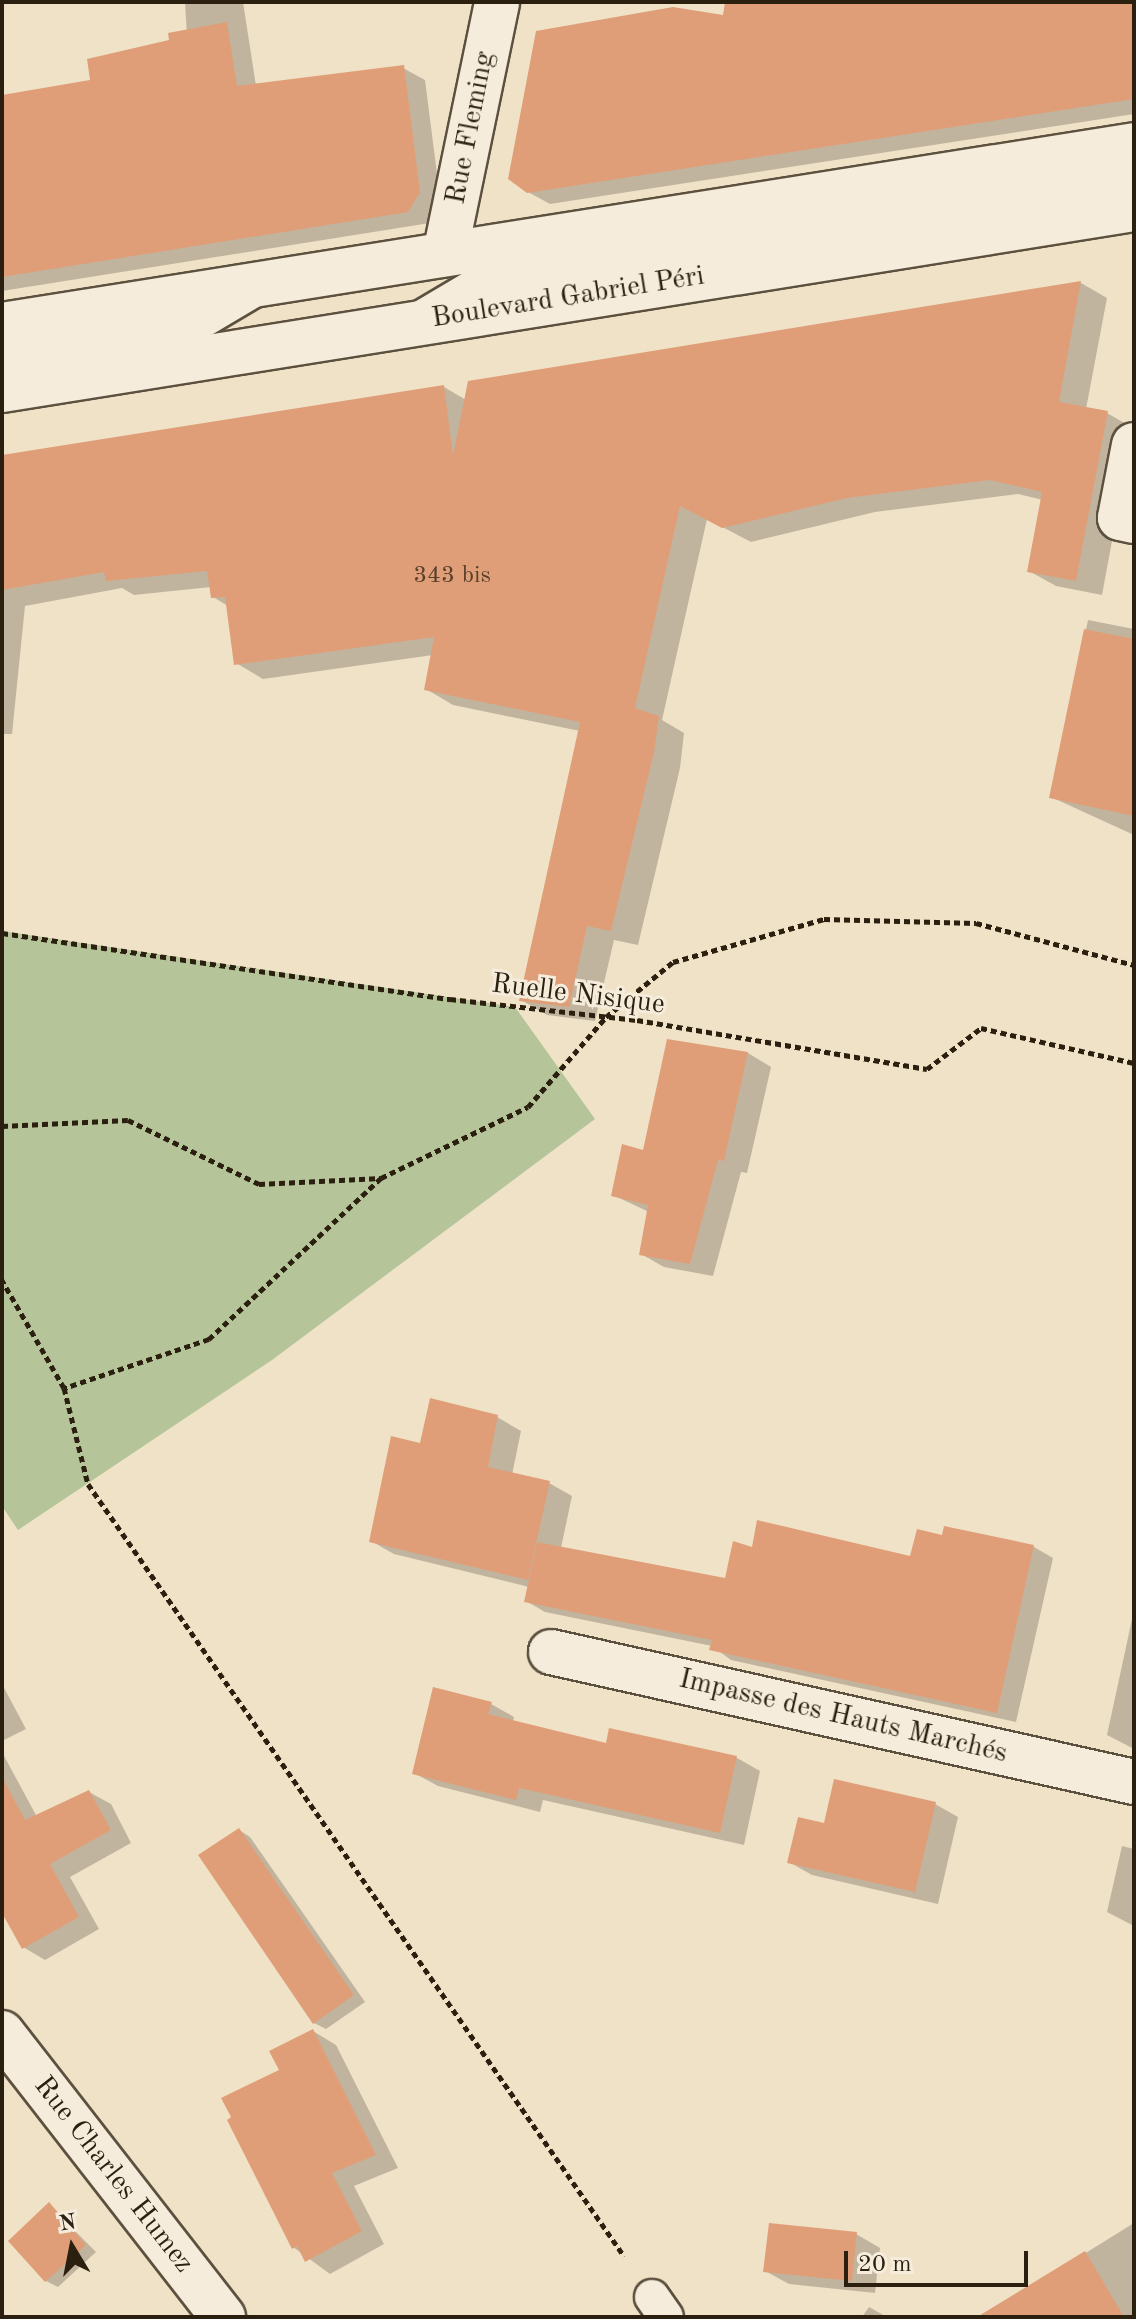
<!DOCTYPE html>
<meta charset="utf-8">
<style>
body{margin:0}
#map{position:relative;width:1136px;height:2319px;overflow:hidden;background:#f0e2c7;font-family:"Old Standard TT",serif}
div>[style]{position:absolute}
.green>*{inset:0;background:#b5c499}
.shadow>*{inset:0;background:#0003}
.building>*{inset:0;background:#e09e78}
.path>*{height:5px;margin-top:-2.5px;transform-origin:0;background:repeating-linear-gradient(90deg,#2b1f10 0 6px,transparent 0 10px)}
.roads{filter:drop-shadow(2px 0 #5c503e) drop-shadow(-2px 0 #5c503e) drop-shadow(0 2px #5c503e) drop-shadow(0 -2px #5c503e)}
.lane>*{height:34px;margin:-17px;padding:0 17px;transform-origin:17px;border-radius:17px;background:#f5ecdb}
.street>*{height:44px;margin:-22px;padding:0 22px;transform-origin:22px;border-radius:22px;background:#f5ecdb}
.secondary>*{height:44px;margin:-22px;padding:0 22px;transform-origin:22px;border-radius:22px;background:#f5ecdb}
span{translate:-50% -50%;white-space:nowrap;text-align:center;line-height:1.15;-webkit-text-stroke:6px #f5ecdb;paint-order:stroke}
.number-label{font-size:24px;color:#583f2a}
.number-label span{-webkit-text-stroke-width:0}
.street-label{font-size:28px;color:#2b1f10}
.frame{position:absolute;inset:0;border:4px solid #2b1f10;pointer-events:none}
.north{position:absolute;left:32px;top:2207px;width:80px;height:80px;-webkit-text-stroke:6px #f5ecdb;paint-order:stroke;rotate:350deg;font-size:22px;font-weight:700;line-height:32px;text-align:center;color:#2b1f10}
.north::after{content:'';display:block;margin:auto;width:28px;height:36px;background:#2b1f10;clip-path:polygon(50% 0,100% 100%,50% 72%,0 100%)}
.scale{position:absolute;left:844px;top:2251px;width:184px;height:36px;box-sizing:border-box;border:4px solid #2b1f10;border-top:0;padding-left:10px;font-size:24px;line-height:28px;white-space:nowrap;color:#2b1f10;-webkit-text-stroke:6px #f5ecdb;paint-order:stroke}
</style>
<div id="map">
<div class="green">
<div style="clip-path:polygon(2px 931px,515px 1007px,595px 1119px,272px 1360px,18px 1530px,2px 1506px)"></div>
</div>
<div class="shadow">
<div style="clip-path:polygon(185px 2px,243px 2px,256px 86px,403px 68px,425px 80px,441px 205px,430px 223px,2px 291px,2px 103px,189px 70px)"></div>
<div style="clip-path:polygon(727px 2px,1134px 2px,1134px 114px,550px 204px,528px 192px,724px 17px)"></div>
<div style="clip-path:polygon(1081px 283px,1107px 298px,1086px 409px,1107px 413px,1133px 428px,1102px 595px,1056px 586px,1029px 571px,1043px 500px,1018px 494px,875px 512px,751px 542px,707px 519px,662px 720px,684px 733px,680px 768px,638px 945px,614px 940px,595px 1021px,547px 1015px,521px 1000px,580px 731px,453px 705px,426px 689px,433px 655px,263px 679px,236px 663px,228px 606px,213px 597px,211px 587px,134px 595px,122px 588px,25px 606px,12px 734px,2px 734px,2px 458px,444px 387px,466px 400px,470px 383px)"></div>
<div style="clip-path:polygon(1088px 620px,1134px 629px,1134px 835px,1051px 797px)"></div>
<div style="clip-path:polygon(668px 1041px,748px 1053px,771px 1067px,747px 1173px,741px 1172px,713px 1276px,664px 1267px,641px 1254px,649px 1212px,613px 1195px,645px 1153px)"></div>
<div style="clip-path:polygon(497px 1417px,521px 1431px,512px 1475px,549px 1483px,572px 1496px,561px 1548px,726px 1580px,753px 1550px,912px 1559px,944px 1538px,946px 1528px,1034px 1547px,1053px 1558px,1016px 1722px,731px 1660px,712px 1646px,545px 1612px,526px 1601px,529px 1587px,394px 1554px,371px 1541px,422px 1445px)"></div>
<div style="clip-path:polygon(1134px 1610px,1134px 1749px,1107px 1735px)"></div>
<div style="clip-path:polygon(2px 1684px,26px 1729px,2px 1741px)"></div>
<div style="clip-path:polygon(491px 1704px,514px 1717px,513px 1722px,607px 1745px,611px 1730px,737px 1758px,760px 1771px,744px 1845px,543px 1800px,540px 1812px,438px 1786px,414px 1773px)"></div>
<div style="clip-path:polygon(2px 1752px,37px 1817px,89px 1792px,111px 1804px,131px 1843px,70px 1877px,99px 1929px,45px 1960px,23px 1947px,2px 1908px)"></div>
<div style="clip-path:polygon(935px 1804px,958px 1817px,938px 1904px,812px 1875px,789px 1862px,826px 1825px)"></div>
<div style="clip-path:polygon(239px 1830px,250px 1837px,365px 2002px,326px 2029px,314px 2023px)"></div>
<div style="clip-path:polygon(1122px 1846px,1134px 1849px,1134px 1926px,1107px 1912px)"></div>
<div style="clip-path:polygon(313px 2031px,336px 2045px,398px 2168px,354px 2186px,384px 2244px,330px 2274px,293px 2247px)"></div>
<div style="clip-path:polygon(49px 2205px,96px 2252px,58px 2287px,46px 2281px)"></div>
<div style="clip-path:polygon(1134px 2223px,1134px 2317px,1072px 2317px,1047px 2277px)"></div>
<div style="clip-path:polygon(856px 2234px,880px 2248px,875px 2293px,789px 2284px,765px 2271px)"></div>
<div style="clip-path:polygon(869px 2307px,887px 2317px,862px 2317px)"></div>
</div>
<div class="building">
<div style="clip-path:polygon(725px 2px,1134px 2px,1134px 99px,527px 193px,508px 179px,536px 31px,673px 7px,723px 15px)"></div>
<div style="clip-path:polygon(227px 22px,237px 86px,404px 65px,420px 192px,408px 212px,2px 277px,2px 95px,90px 80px,87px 59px,169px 40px,168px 33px)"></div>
<div style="clip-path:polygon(1081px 281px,1059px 402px,1108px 411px,1076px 581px,1027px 572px,1042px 492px,990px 480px,847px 498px,722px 528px,680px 506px,635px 708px,659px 716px,654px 752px,611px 931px,587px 926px,569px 1007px,519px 1001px,580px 722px,424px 690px,434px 637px,234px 665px,225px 597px,211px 598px,207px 571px,106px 581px,104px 572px,2px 590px,2px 455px,444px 385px,453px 456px,468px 381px)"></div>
<div style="clip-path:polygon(1084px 629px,1134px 639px,1134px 816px,1049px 798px)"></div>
<div style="clip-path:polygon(667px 1039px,748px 1052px,724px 1161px,718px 1160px,690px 1264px,639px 1255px,648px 1205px,611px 1196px,622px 1144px,643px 1150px)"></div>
<div style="clip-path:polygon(430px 1398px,498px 1415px,488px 1467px,550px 1481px,528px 1580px,369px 1542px,391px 1436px,420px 1443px)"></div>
<div style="clip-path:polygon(757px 1520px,910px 1556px,917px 1529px,942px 1535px,944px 1526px,1034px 1545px,997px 1713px,709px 1650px,712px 1640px,524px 1602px,537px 1542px,725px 1578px,733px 1541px,752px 1547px)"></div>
<div style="clip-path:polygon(433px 1687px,492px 1702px,488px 1714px,606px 1743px,609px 1728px,737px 1756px,720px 1833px,519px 1788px,516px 1800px,412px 1774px)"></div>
<div style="clip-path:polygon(2px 1777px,25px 1820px,89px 1790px,111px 1830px,50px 1864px,79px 1917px,22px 1949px,2px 1913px)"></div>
<div style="clip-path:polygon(834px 1779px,936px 1802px,915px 1892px,787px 1863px,798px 1817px,824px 1823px)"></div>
<div style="clip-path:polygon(239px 1828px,354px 1995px,313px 2024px,198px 1855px)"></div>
<div style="clip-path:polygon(313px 2029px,376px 2155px,332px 2173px,362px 2231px,305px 2262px,297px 2246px,292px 2249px,227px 2120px,231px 2117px,221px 2098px,279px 2070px,269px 2051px)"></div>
<div style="clip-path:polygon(49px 2202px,86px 2245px,45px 2282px,8px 2241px)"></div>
<div style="clip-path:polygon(769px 2223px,857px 2232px,852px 2281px,763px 2272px)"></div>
<div style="clip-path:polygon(1085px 2251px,1124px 2317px,977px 2317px)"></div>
</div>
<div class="path">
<div style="left:2px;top:933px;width:453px;rotate:8.4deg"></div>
<div style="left:450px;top:999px;width:188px;rotate:6.4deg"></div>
<div style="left:637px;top:1020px;width:294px;rotate:9.6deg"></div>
<div style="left:927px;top:1069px;width:68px;rotate:-37.2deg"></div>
<div style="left:981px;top:1028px;width:157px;rotate:12.9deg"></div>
<div style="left:2px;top:1126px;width:126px;rotate:-2.7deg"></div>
<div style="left:128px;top:1120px;width:146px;rotate:26deg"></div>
<div style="left:259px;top:1184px;width:122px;rotate:-2.8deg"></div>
<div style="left:381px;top:1178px;width:236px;rotate:136.9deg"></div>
<div style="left:209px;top:1339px;width:153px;rotate:161.3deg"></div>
<div style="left:64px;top:1388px;width:125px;rotate:-119.9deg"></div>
<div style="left:381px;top:1178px;width:163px;rotate:-25.8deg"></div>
<div style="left:528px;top:1107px;width:119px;rotate:-49.1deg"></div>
<div style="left:606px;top:1017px;width:87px;rotate:-39.4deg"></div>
<div style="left:673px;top:962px;width:157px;rotate:-15.9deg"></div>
<div style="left:824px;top:919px;width:152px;rotate:1.5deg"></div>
<div style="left:976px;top:923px;width:163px;rotate:14.9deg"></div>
<div style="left:64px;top:1388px;width:99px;rotate:76deg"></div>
<div style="left:88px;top:1484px;width:940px;rotate:55.23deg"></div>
</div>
<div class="roads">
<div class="lane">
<div style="left:421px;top:318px;width:69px;rotate:-30.7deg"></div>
<div style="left:480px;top:283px;width:662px;rotate:-8.86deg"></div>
<div style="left:2px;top:358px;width:190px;rotate:-9.1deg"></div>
<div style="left:190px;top:328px;width:74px;rotate:-30.7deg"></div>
<div style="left:652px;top:2297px;width:24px;rotate:55deg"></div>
</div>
<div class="street">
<div style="left:445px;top:254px;width:257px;rotate:-78.3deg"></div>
<div style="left:1134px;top:445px;width:74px;rotate:100.9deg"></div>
<div style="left:1120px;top:518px;width:14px;rotate:12deg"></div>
<div style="left:551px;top:1652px;width:597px;rotate:12.57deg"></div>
<div style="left:2px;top:2033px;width:360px;rotate:52.1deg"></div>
</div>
<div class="secondary">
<div style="left:2px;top:325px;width:1146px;rotate:-9.03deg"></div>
<div style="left:2px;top:390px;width:1146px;rotate:-9.08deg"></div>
</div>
</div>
<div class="number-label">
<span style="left:452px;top:577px">343 bis</span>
</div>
<div class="street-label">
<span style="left:471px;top:128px;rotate:-79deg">Rue Fleming</span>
<span style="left:568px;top:298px;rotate:-9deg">Boulevard Gabriel Péri</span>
<span style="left:578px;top:995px;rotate:7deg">Ruelle Nisique</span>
<span style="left:843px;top:1717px;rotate:13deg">Impasse des Hauts Marchés</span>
<span style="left:113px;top:2175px;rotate:52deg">Rue Charles Humez</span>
</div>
<div class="frame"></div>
<div class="north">N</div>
<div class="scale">20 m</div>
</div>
